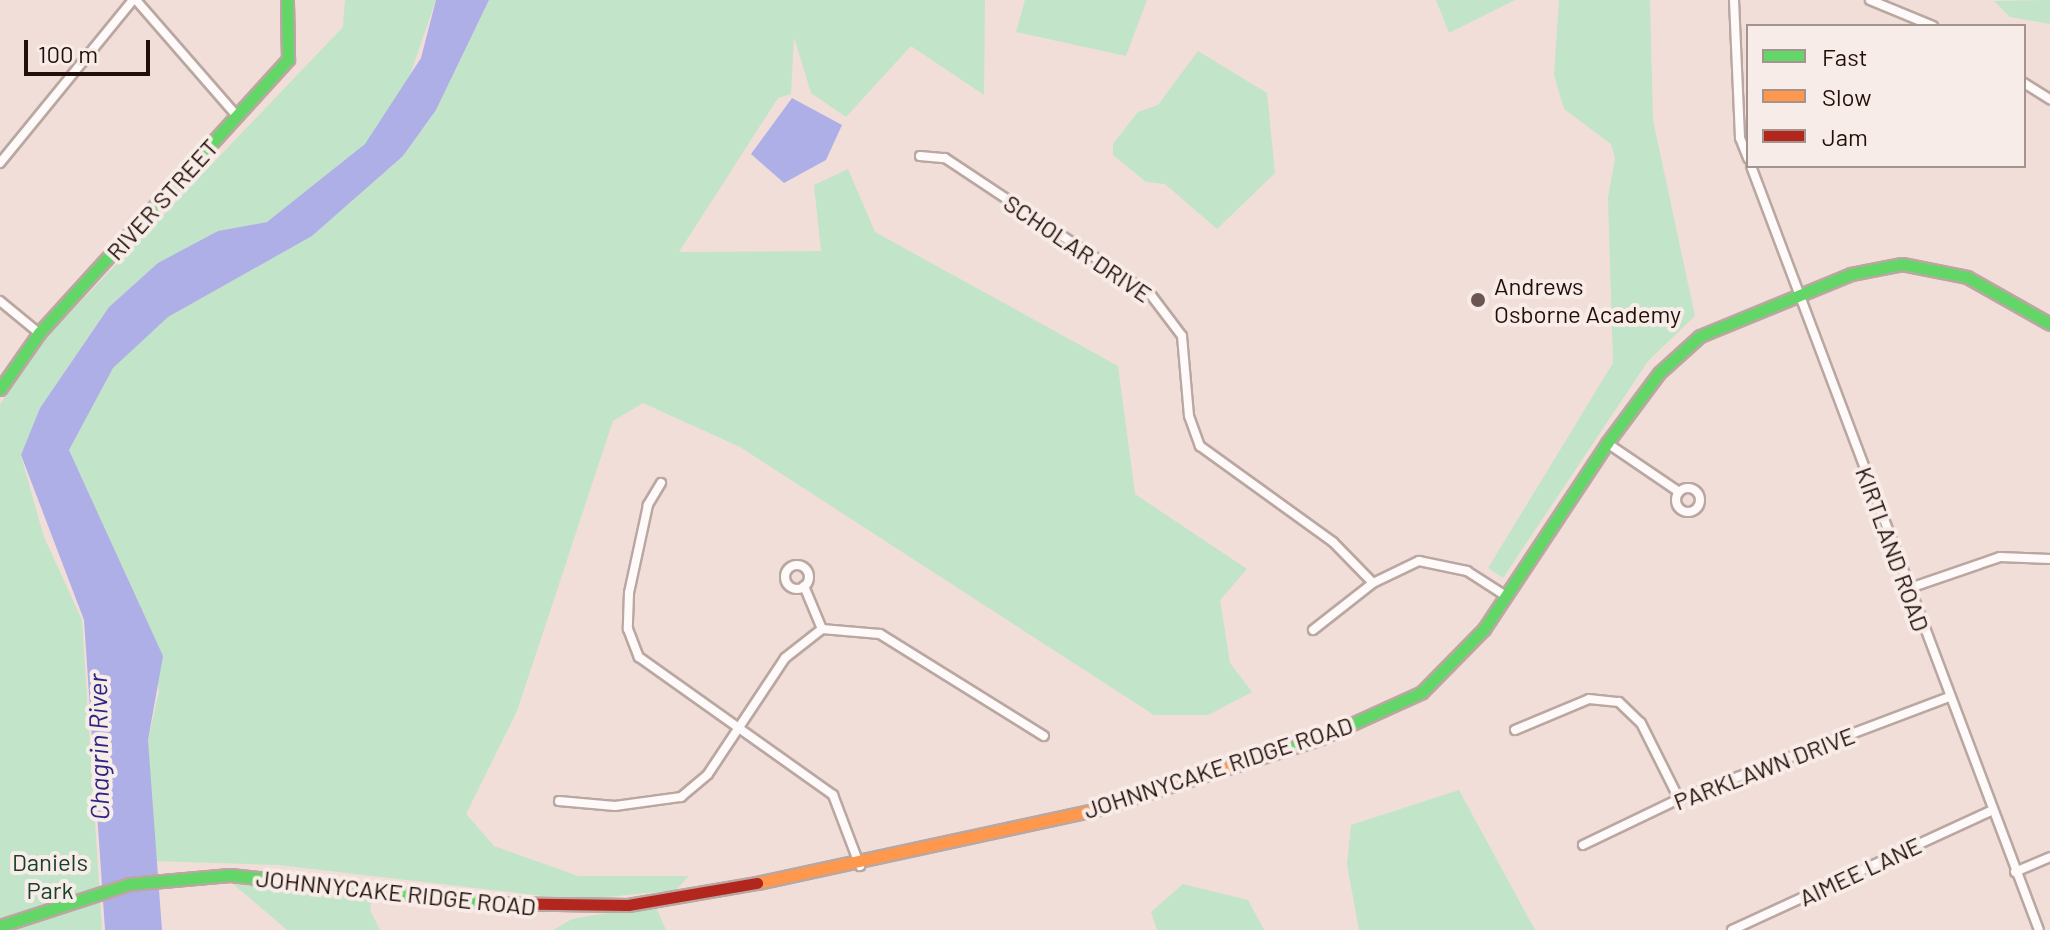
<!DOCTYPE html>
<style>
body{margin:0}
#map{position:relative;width:2050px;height:930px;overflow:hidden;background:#f2ded8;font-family:Barlow,sans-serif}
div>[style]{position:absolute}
.green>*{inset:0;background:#c2e4c9}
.water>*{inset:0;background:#afafe7}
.roads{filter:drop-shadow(2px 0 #baa7a1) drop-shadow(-2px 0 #baa7a1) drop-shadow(0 2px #baa7a1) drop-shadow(0 -2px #baa7a1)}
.street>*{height:8px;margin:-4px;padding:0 4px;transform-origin:4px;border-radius:4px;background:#fdfaf9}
.street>.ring{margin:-4px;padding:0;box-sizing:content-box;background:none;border:8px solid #fdfaf9;border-radius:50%}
.fast>*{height:11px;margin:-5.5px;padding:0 5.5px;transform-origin:5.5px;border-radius:5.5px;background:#63d668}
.slow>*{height:11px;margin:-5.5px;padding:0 5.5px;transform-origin:5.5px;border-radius:5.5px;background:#ff974d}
.jam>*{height:11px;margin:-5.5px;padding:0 5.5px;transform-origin:5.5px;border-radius:5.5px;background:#b3261e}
.dots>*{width:22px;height:22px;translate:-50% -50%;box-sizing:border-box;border:4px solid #f8ece8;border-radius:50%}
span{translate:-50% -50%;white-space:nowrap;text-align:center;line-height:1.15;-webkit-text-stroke:8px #f8ece8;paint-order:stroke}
.street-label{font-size:24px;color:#230f09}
.poi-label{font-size:24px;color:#230f09}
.left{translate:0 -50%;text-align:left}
.park-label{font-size:24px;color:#17402b}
.water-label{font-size:26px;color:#2c2582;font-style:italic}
.legend{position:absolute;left:1746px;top:24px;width:280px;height:144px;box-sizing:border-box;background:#f8ece8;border:2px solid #a3948f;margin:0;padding:10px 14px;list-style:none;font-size:24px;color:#230f09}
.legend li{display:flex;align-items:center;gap:16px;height:40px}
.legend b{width:40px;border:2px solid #a3948f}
.scale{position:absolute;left:24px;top:40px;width:126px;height:36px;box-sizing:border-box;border:4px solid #230f09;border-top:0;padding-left:10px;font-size:24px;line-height:28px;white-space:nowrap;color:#230f09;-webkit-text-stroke:6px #f8ece8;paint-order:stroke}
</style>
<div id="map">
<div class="green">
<div style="clip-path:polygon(345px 0,436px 0,403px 95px,365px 144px,305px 197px,267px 222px,218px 231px,158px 264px,109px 307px,40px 408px,21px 456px,44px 537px,82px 620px,102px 930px,0 930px,0 404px,41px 343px,343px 27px)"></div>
<div style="clip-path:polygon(489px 0,985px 0,984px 95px,911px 46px,846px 117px,811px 93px,794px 37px,791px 94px,778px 98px,679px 252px,821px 251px,814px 185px,848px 169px,875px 232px,1118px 366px,1135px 494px,1247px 569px,1220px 600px,1230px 663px,1252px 692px,1208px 715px,1154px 715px,740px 447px,643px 403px,613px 421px,517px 711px,466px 814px,494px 846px,578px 876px,689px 876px,676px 890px,578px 900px,278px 865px,153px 861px,148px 740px,159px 691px,134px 593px,69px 450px,113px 367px,168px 317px,312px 236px,403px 156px,436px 110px)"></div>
<div style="clip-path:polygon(1025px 0,1147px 0,1126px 56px,1016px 32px)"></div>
<div style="clip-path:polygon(1436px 0,1515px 0,1449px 33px)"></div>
<div style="clip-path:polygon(1559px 0,1650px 0,1653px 120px,1695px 316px,1648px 361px,1503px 578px,1488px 568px,1613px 363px,1608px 198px,1615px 158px,1611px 144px,1564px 109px,1554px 75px)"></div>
<div style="clip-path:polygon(2050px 0,2050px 24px,2010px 17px,1994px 1px)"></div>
<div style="clip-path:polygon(1198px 51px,1267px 93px,1275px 173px,1217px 229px,1165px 184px,1146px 182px,1113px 155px,1113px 144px,1138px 112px,1158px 105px)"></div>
<div style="clip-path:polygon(1459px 790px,1535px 930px,1359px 930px,1347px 865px,1351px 825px)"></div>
<div style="clip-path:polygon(232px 883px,373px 894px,370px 910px,380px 930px,287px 930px)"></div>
<div style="clip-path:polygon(1183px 884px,1248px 900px,1264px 930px,1157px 930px,1151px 912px)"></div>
<div style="clip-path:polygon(655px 905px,666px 930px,553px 930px,572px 919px)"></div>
</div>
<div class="water">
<div style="clip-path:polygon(436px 0,489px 0,436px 110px,403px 156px,312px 236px,168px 317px,113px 368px,69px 450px,163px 656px,148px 740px,162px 930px,105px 930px,84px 620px,21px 455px,40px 408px,109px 307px,158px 263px,218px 231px,267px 222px,365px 144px,421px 58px)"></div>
<div style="clip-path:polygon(792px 98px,842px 125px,826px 160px,784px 183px,751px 154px)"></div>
</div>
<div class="roads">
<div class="street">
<div style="left:136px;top:0;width:154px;rotate:49deg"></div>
<div style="left:1734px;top:0;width:138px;rotate:87.5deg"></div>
<div style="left:1740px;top:138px;width:22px;rotate:68deg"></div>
<div style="left:1870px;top:0;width:68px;rotate:22.4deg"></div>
<div style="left:2024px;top:83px;width:31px;rotate:32deg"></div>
<div style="left:920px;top:156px;width:25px;rotate:5deg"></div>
<div style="left:945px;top:158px;width:247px;rotate:33.6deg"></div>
<div style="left:1151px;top:295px;width:51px;rotate:52.9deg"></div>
<div style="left:1182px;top:336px;width:80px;rotate:85deg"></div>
<div style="left:1189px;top:416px;width:32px;rotate:70deg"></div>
<div style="left:1200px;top:446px;width:164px;rotate:35.8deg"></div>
<div style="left:1333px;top:542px;width:57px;rotate:45.7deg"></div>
<div style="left:0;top:163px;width:210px;rotate:-50.8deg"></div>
<div style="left:1751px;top:166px;width:816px;rotate:69.35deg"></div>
<div style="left:0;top:301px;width:50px;rotate:39.4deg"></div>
<div style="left:1607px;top:443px;width:87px;rotate:34.2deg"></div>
<div style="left:661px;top:483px;width:26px;rotate:121deg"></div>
<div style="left:648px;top:505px;width:90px;rotate:102.2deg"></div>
<div style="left:629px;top:593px;width:36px;rotate:92deg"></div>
<div style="left:628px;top:629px;width:30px;rotate:69deg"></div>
<div style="left:639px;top:657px;width:238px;rotate:35.4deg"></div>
<div style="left:833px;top:795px;width:76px;rotate:69.2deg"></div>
<div class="ring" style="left:1676px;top:488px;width:16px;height:16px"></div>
<div class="ring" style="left:785px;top:565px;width:16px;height:16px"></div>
<div style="left:804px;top:586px;width:47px;rotate:67.3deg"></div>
<div style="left:1907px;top:589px;width:98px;rotate:-19deg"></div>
<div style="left:2000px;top:557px;width:50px;rotate:2.3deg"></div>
<div style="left:1313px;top:630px;width:76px;rotate:-38.1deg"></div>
<div style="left:1373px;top:583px;width:51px;rotate:-25.6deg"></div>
<div style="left:1419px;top:561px;width:49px;rotate:11.8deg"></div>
<div style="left:1467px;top:571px;width:46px;rotate:32.7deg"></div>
<div style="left:1515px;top:730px;width:80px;rotate:-22.7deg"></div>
<div style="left:1589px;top:699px;width:30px;rotate:6deg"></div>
<div style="left:1619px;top:702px;width:30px;rotate:44deg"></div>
<div style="left:1641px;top:723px;width:85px;rotate:63.4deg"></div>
<div style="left:559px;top:801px;width:56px;rotate:5.1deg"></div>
<div style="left:615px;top:806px;width:67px;rotate:-7.8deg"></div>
<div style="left:681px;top:797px;width:35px;rotate:-40deg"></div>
<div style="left:708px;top:774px;width:139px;rotate:-56.4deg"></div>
<div style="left:785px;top:658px;width:47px;rotate:-38.1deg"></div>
<div style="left:822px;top:629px;width:58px;rotate:4.9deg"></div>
<div style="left:880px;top:634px;width:193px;rotate:31.9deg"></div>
<div style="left:1583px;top:845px;width:106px;rotate:-25.6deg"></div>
<div style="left:1679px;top:799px;width:289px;rotate:-20.7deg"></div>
<div style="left:2015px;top:872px;width:38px;rotate:-23deg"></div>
<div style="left:1732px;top:930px;width:283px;rotate:-24.7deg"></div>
</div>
<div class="fast">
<div style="left:0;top:389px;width:68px;rotate:-55.1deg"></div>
<div style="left:39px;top:333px;width:370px;rotate:-47.7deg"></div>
<div style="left:288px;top:59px;width:59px;rotate:-91deg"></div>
<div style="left:1237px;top:765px;width:86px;rotate:-17.6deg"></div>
<div style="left:1319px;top:739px;width:113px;rotate:-24.5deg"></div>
<div style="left:1422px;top:692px;width:88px;rotate:-45.5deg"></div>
<div style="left:1484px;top:629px;width:223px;rotate:-56.5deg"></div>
<div style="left:1607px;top:443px;width:87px;rotate:-53.4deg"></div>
<div style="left:1659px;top:373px;width:55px;rotate:-42.1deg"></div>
<div style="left:1700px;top:336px;width:163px;rotate:-22.3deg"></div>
<div style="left:1851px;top:274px;width:52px;rotate:-11.1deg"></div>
<div style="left:1902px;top:264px;width:66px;rotate:11.3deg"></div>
<div style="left:1967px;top:277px;width:95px;rotate:29.5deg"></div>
<div style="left:0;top:926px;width:136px;rotate:-18deg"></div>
<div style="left:129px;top:884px;width:101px;rotate:-5.1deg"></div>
<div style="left:230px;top:875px;width:264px;rotate:6.1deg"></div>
</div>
<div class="slow">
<div style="left:757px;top:883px;width:342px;rotate:-12.2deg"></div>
<div style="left:1091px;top:811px;width:153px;rotate:-17.5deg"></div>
</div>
<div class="jam">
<div style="left:493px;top:903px;width:135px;rotate:0.8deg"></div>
<div style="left:628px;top:905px;width:131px;rotate:-9.7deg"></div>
</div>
</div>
<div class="dots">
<div style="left:1478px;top:300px;background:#6b5751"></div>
</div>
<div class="street-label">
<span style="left:162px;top:199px;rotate:-48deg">RIVER STREET</span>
<span style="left:1078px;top:248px;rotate:34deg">SCHOLAR DRIVE</span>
<span style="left:1893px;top:549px;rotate:70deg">KIRTLAND ROAD</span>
<span style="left:1218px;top:767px;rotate:-18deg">JOHNNYCAKE RIDGE ROAD</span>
<span style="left:1764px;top:768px;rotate:-21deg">PARKLAWN DRIVE</span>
<span style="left:1860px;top:871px;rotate:-25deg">AIMEE LANE</span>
<span style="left:396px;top:892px;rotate:6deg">JOHNNYCAKE RIDGE ROAD</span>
</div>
<div class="poi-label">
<span class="left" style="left:1494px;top:300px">Andrews<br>Osborne Academy</span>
</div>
<div class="park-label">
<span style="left:50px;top:876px">Daniels<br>Park</span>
</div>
<div class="water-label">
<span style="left:98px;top:747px;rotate:-91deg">Chagrin River</span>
</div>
<ul class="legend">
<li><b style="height:10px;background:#63d668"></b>Fast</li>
<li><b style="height:10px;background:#ff974d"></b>Slow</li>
<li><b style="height:10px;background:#b3261e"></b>Jam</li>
</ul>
<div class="scale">100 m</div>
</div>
